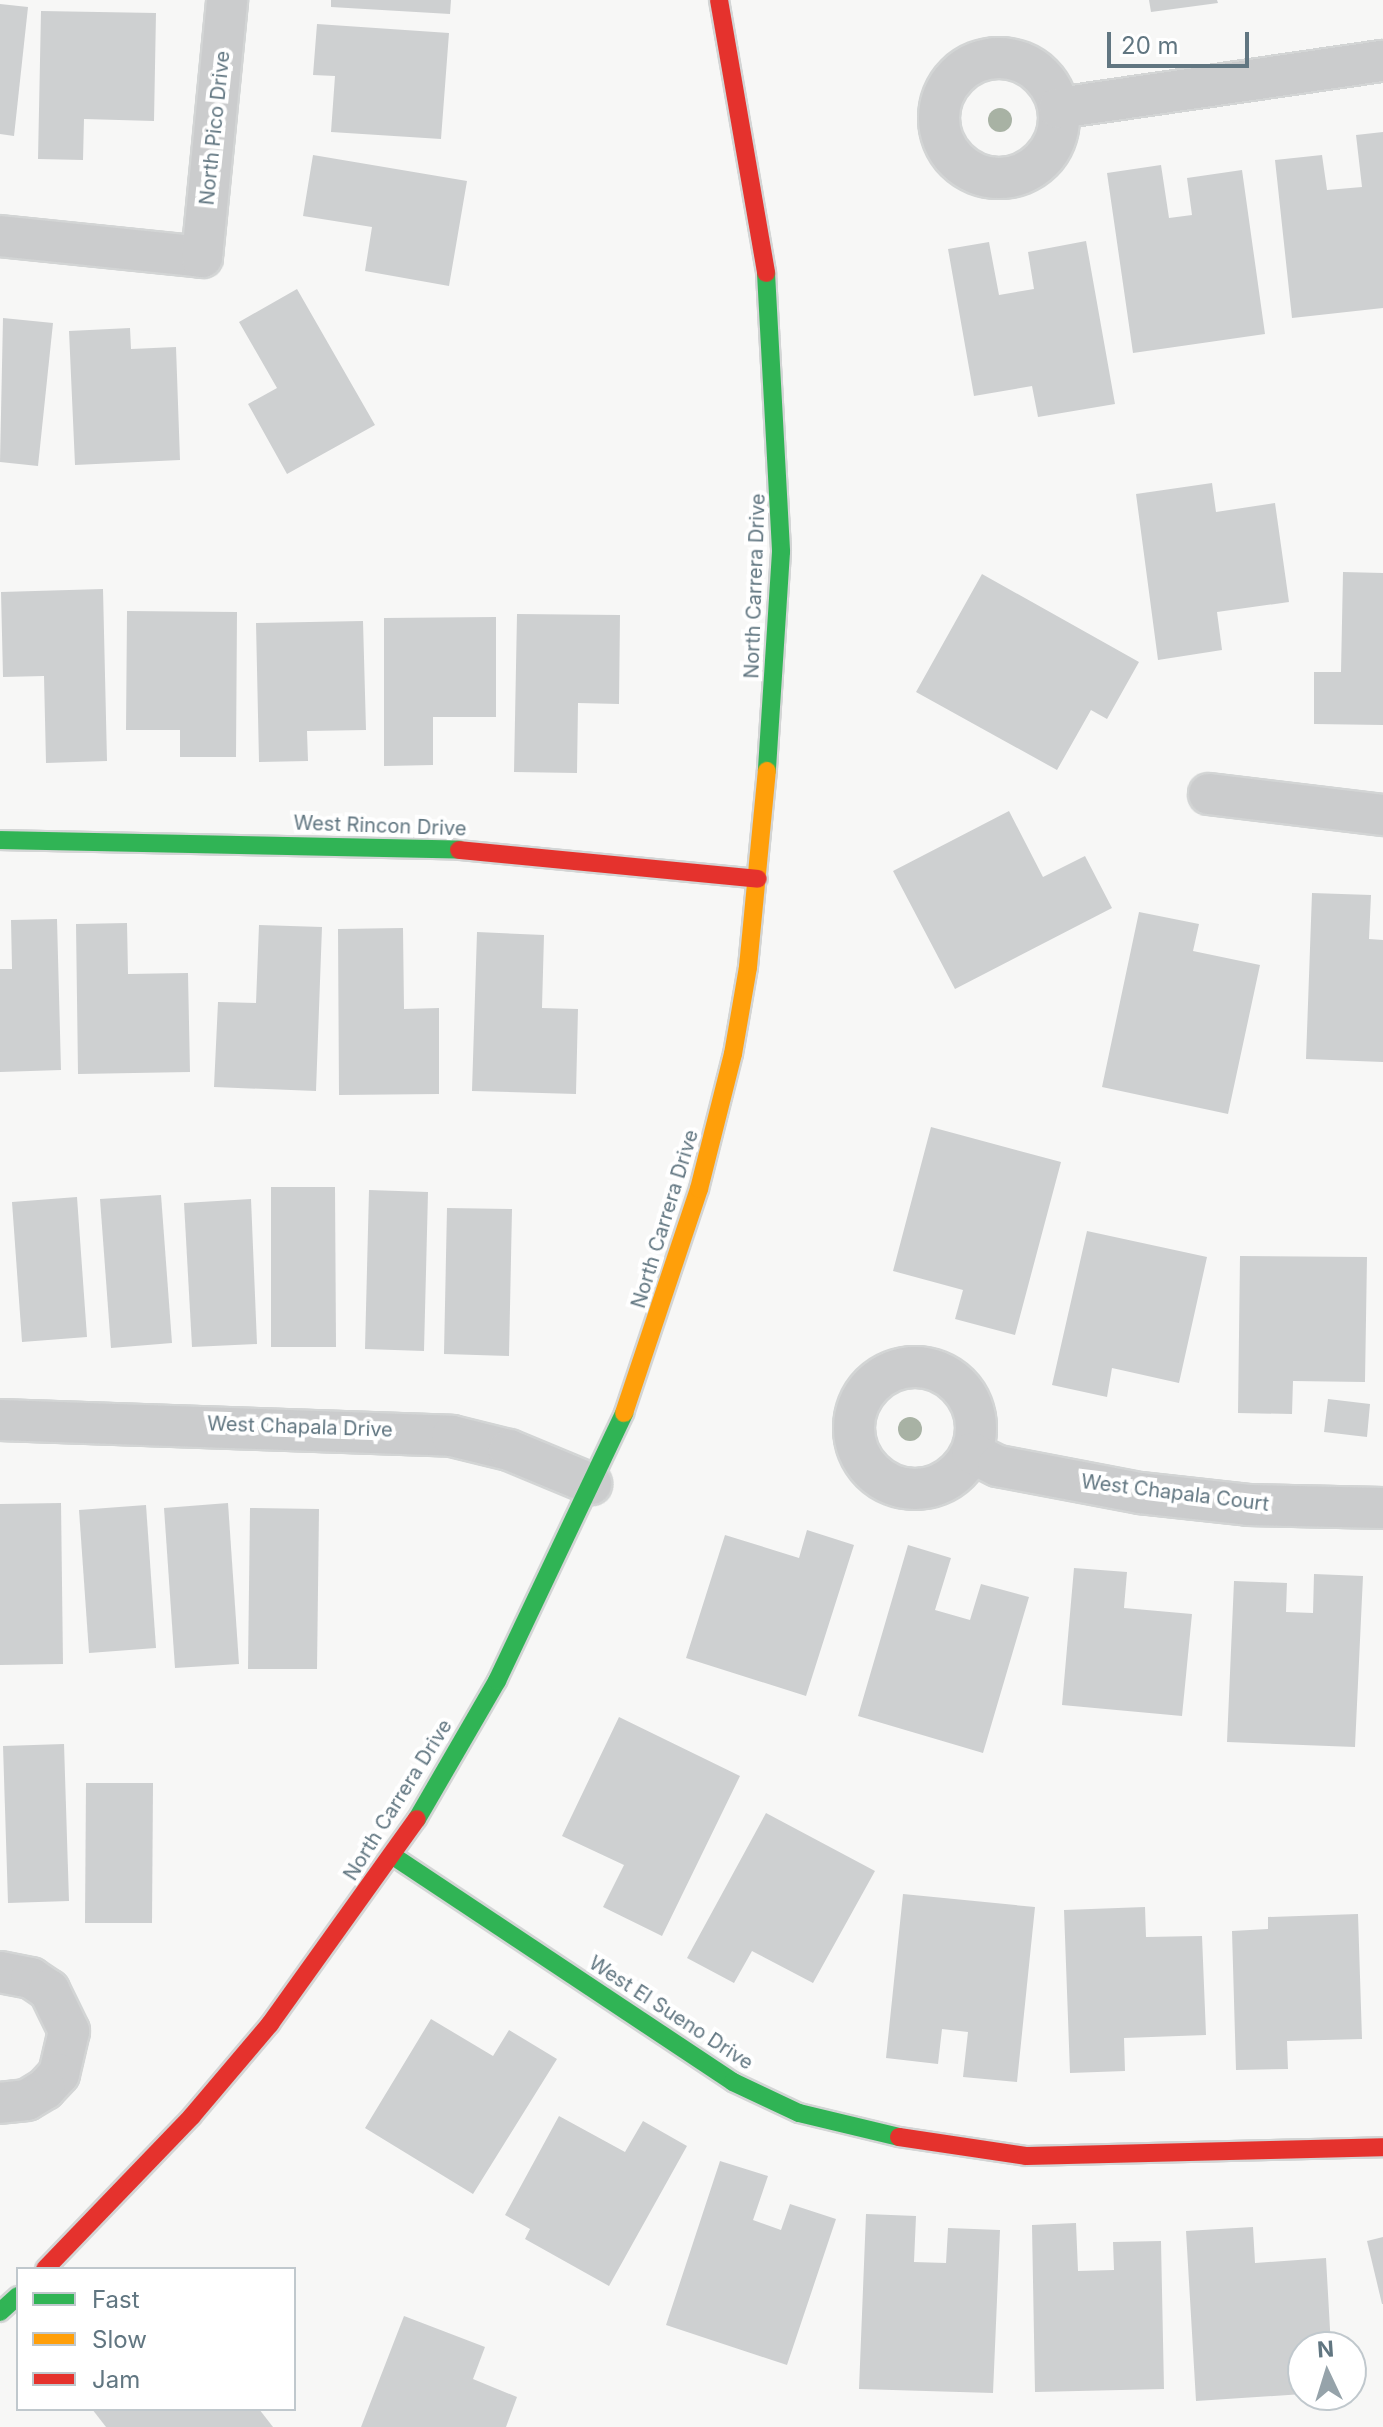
<!DOCTYPE html>
<style>
body{margin:0}
#map{position:relative;width:1383px;height:2427px;overflow:hidden;background:#f7f7f6;font-family:Inter,sans-serif}
div>[style]{position:absolute}
.building>*{inset:0;background:#ced0d1}
.roads{filter:drop-shadow(2px 0 #d3d5d5) drop-shadow(-2px 0 #d3d5d5) drop-shadow(0 2px #d3d5d5) drop-shadow(0 -2px #d3d5d5)}
.street>*{height:40px;margin:-20px;padding:0 20px;transform-origin:20px;border-radius:20px;background:#cbcccd}
.street>.ring{margin:-20px;padding:0;box-sizing:content-box;background:none;border:40px solid #cbcccd;border-radius:50%}
.fast>*{height:18px;margin:-9px;padding:0 9px;transform-origin:9px;border-radius:9px;background:#30b455}
.slow>*{height:18px;margin:-9px;padding:0 9px;transform-origin:9px;border-radius:9px;background:#ff9f0a}
.jam>*{height:18px;margin:-9px;padding:0 9px;transform-origin:9px;border-radius:9px;background:#e5322d}
.trees>*{width:24px;height:24px;margin:-12px;border-radius:50%;background:#a8b2a4}
span{translate:-50% -50%;white-space:nowrap;text-align:center;line-height:1.15;-webkit-text-stroke:8px #fff;paint-order:stroke}
.street-label{font-size:20px;color:#617681}
.legend{position:absolute;left:16px;top:2267px;width:280px;height:144px;box-sizing:border-box;background:#fff;border:2px solid #c0c8cd;margin:0;padding:10px 14px;list-style:none;font-size:24px;color:#617681}
.legend li{display:flex;align-items:center;gap:16px;height:40px}
.legend b{width:40px;border:2px solid #c0c8cd}
.north{position:absolute;left:1287px;top:2331px;width:80px;height:80px;box-sizing:border-box;background:#fff;border:2px solid #c0c8cd;border-radius:50%;rotate:356deg;font-size:22px;font-weight:700;line-height:32px;text-align:center;color:#617681}
.north::after{content:'';display:block;margin:auto;width:28px;height:36px;background:#96a3aa;clip-path:polygon(50% 0,100% 100%,50% 72%,0 100%)}
.scale{position:absolute;left:1107px;top:32px;width:142px;height:36px;box-sizing:border-box;border:4px solid #617681;border-top:0;padding-left:10px;font-size:24px;line-height:28px;white-space:nowrap;color:#617681;-webkit-text-stroke:6px #fff;paint-order:stroke}
</style>
<div id="map">
<div class="building">
<div style="clip-path:polygon(331px 0,451px 0,450px 14px,331px 7px)"></div>
<div style="clip-path:polygon(1149px 0,1217px 0,1218px 3px,1151px 12px)"></div>
<div style="clip-path:polygon(0 4px,28px 7px,14px 136px,0 134px)"></div>
<div style="clip-path:polygon(41px 11px,156px 13px,154px 121px,84px 119px,83px 160px,38px 159px)"></div>
<div style="clip-path:polygon(317px 24px,449px 33px,441px 139px,331px 132px,335px 76px,313px 75px)"></div>
<div style="clip-path:polygon(1383px 132px,1383px 308px,1292px 318px,1275px 160px,1322px 155px,1327px 190px,1362px 187px,1356px 135px)"></div>
<div style="clip-path:polygon(313px 155px,467px 181px,449px 286px,365px 271px,372px 227px,303px 216px)"></div>
<div style="clip-path:polygon(1161px 165px,1169px 218px,1192px 215px,1187px 178px,1242px 170px,1265px 334px,1133px 353px,1107px 173px)"></div>
<div style="clip-path:polygon(1086px 241px,1115px 404px,1038px 417px,1032px 386px,974px 396px,948px 249px,989px 242px,999px 295px,1034px 289px,1028px 252px)"></div>
<div style="clip-path:polygon(297px 289px,375px 425px,287px 474px,248px 404px,277px 388px,239px 322px)"></div>
<div style="clip-path:polygon(3px 318px,53px 323px,38px 466px,0 462px)"></div>
<div style="clip-path:polygon(130px 328px,131px 349px,176px 347px,180px 460px,75px 465px,69px 331px)"></div>
<div style="clip-path:polygon(1212px 483px,1216px 512px,1275px 503px,1289px 602px,1217px 612px,1222px 650px,1158px 660px,1136px 494px)"></div>
<div style="clip-path:polygon(1343px 572px,1383px 573px,1383px 725px,1314px 724px,1314px 672px,1341px 672px)"></div>
<div style="clip-path:polygon(982px 574px,1139px 662px,1107px 719px,1091px 710px,1057px 770px,916px 692px)"></div>
<div style="clip-path:polygon(103px 589px,107px 761px,46px 763px,44px 676px,3px 677px,1px 592px)"></div>
<div style="clip-path:polygon(127px 611px,237px 612px,236px 757px,180px 757px,180px 730px,126px 730px)"></div>
<div style="clip-path:polygon(517px 614px,620px 615px,619px 704px,578px 703px,577px 773px,514px 772px)"></div>
<div style="clip-path:polygon(496px 617px,496px 717px,433px 717px,433px 765px,384px 766px,384px 618px)"></div>
<div style="clip-path:polygon(363px 621px,366px 730px,307px 731px,308px 761px,259px 762px,256px 623px)"></div>
<div style="clip-path:polygon(1009px 811px,1043px 877px,1085px 856px,1112px 908px,955px 989px,893px 871px)"></div>
<div style="clip-path:polygon(1312px 893px,1371px 895px,1369px 939px,1383px 940px,1383px 1062px,1306px 1059px)"></div>
<div style="clip-path:polygon(1139px 912px,1199px 924px,1193px 951px,1260px 965px,1228px 1114px,1102px 1087px)"></div>
<div style="clip-path:polygon(57px 919px,61px 1070px,0 1072px,0 969px,12px 969px,11px 920px)"></div>
<div style="clip-path:polygon(127px 923px,128px 974px,188px 973px,190px 1072px,78px 1074px,76px 924px)"></div>
<div style="clip-path:polygon(259px 925px,322px 927px,316px 1091px,214px 1087px,218px 1002px,256px 1003px)"></div>
<div style="clip-path:polygon(403px 928px,404px 1009px,439px 1008px,439px 1094px,339px 1095px,338px 929px)"></div>
<div style="clip-path:polygon(477px 932px,544px 935px,542px 1008px,578px 1009px,576px 1094px,472px 1091px)"></div>
<div style="clip-path:polygon(931px 1127px,1061px 1162px,1015px 1335px,955px 1319px,963px 1290px,893px 1271px)"></div>
<div style="clip-path:polygon(271px 1187px,335px 1187px,336px 1347px,271px 1347px)"></div>
<div style="clip-path:polygon(369px 1190px,428px 1192px,424px 1351px,365px 1349px)"></div>
<div style="clip-path:polygon(161px 1195px,172px 1343px,111px 1348px,100px 1199px)"></div>
<div style="clip-path:polygon(77px 1197px,87px 1337px,22px 1342px,12px 1202px)"></div>
<div style="clip-path:polygon(251px 1199px,257px 1344px,192px 1347px,184px 1203px)"></div>
<div style="clip-path:polygon(447px 1208px,512px 1209px,509px 1356px,444px 1354px)"></div>
<div style="clip-path:polygon(1087px 1231px,1207px 1257px,1179px 1383px,1112px 1368px,1107px 1397px,1052px 1385px)"></div>
<div style="clip-path:polygon(1240px 1256px,1367px 1257px,1365px 1382px,1293px 1381px,1292px 1414px,1238px 1413px)"></div>
<div style="clip-path:polygon(1328px 1399px,1370px 1404px,1367px 1437px,1324px 1432px)"></div>
<div style="clip-path:polygon(61px 1503px,63px 1664px,0 1665px,0 1504px)"></div>
<div style="clip-path:polygon(228px 1503px,239px 1664px,175px 1668px,164px 1508px)"></div>
<div style="clip-path:polygon(146px 1505px,156px 1648px,89px 1653px,79px 1510px)"></div>
<div style="clip-path:polygon(250px 1508px,319px 1509px,317px 1669px,248px 1669px)"></div>
<div style="clip-path:polygon(807px 1530px,854px 1545px,806px 1696px,686px 1658px,725px 1535px,799px 1558px)"></div>
<div style="clip-path:polygon(908px 1545px,951px 1558px,935px 1610px,970px 1620px,981px 1584px,1029px 1597px,983px 1753px,858px 1716px)"></div>
<div style="clip-path:polygon(1074px 1568px,1127px 1572px,1124px 1608px,1192px 1614px,1182px 1716px,1062px 1705px)"></div>
<div style="clip-path:polygon(1314px 1574px,1363px 1576px,1355px 1747px,1227px 1742px,1234px 1581px,1287px 1583px,1286px 1612px,1313px 1613px)"></div>
<div style="clip-path:polygon(619px 1717px,740px 1776px,662px 1936px,603px 1907px,624px 1865px,562px 1836px)"></div>
<div style="clip-path:polygon(64px 1744px,69px 1901px,8px 1903px,3px 1746px)"></div>
<div style="clip-path:polygon(86px 1783px,153px 1783px,152px 1923px,85px 1923px)"></div>
<div style="clip-path:polygon(766px 1813px,875px 1871px,813px 1983px,752px 1951px,734px 1983px,687px 1958px)"></div>
<div style="clip-path:polygon(903px 1894px,1035px 1907px,1017px 2082px,963px 2077px,968px 2032px,942px 2029px,938px 2064px,886px 2058px)"></div>
<div style="clip-path:polygon(1145px 1907px,1146px 1937px,1202px 1936px,1206px 2035px,1124px 2038px,1125px 2071px,1070px 2073px,1064px 1910px)"></div>
<div style="clip-path:polygon(1358px 1914px,1362px 2039px,1287px 2041px,1288px 2069px,1236px 2070px,1232px 1931px,1268px 1929px,1268px 1917px)"></div>
<div style="clip-path:polygon(431px 2019px,493px 2056px,509px 2030px,557px 2059px,473px 2194px,365px 2128px)"></div>
<div style="clip-path:polygon(559px 2116px,625px 2152px,643px 2121px,687px 2146px,609px 2286px,525px 2239px,530px 2229px,505px 2215px)"></div>
<div style="clip-path:polygon(720px 2161px,768px 2176px,753px 2220px,781px 2230px,790px 2204px,836px 2219px,787px 2365px,666px 2325px)"></div>
<div style="clip-path:polygon(866px 2214px,916px 2216px,914px 2262px,946px 2263px,948px 2228px,1000px 2230px,993px 2393px,859px 2389px)"></div>
<div style="clip-path:polygon(1076px 2223px,1078px 2271px,1114px 2270px,1113px 2242px,1161px 2241px,1164px 2389px,1035px 2392px,1032px 2225px)"></div>
<div style="clip-path:polygon(1253px 2227px,1255px 2263px,1326px 2258px,1331px 2347px,1303px 2347px,1303px 2394px,1196px 2401px,1186px 2231px)"></div>
<div style="clip-path:polygon(1383px 2237px,1383px 2304px,1382px 2304px,1367px 2241px)"></div>
<div style="clip-path:polygon(404px 2316px,485px 2347px,473px 2379px,517px 2397px,506px 2427px,361px 2427px)"></div>
<div style="clip-path:polygon(92px 2409px,259px 2409px,273px 2427px,106px 2427px)"></div>
</div>
<div class="roads">
<div class="street">
<div class="ring" style="left:939px;top:58px;width:80px;height:80px"></div>
<div style="left:1059px;top:108px;width:327px;rotate:-8.3deg"></div>
<div style="left:0;top:236px;width:203px;rotate:5.9deg"></div>
<div style="left:202px;top:257px;width:258px;rotate:-84.4deg"></div>
<div style="left:1209px;top:794px;width:175px;rotate:6.9deg"></div>
<div class="ring" style="left:854px;top:1367px;width:82px;height:82px"></div>
<div style="left:0;top:1420px;width:452px;rotate:2deg"></div>
<div style="left:452px;top:1436px;width:59px;rotate:13.8deg"></div>
<div style="left:509px;top:1450px;width:89px;rotate:22.5deg"></div>
<div style="left:972px;top:1453px;width:29px;rotate:27deg"></div>
<div style="left:998px;top:1466px;width:145px;rotate:10.8deg"></div>
<div style="left:1140px;top:1493px;width:109px;rotate:6.3deg"></div>
<div style="left:1248px;top:1505px;width:135px;rotate:1.3deg"></div>
<div style="left:0;top:1972px;width:32px;rotate:11deg"></div>
<div style="left:31px;top:1978px;width:22px;rotate:34deg"></div>
<div style="left:49px;top:1990px;width:46px;rotate:64deg"></div>
<div style="left:69px;top:2031px;width:44px;rotate:103.1deg"></div>
<div style="left:59px;top:2074px;width:21px;rotate:133deg"></div>
<div style="left:45px;top:2089px;width:21px;rotate:149deg"></div>
<div style="left:27px;top:2100px;width:27px;rotate:174deg"></div>
</div>
<div class="fast">
<div style="left:766px;top:273px;width:279px;rotate:86.9deg"></div>
<div style="left:781px;top:552px;width:219px;rotate:93.7deg"></div>
<div style="left:0;top:840px;width:459px;rotate:1.2deg"></div>
<div style="left:417px;top:1819px;width:160px;rotate:-59.9deg"></div>
<div style="left:497px;top:1681px;width:297px;rotate:-64.6deg"></div>
<div style="left:393px;top:1856px;width:408px;rotate:33.6deg"></div>
<div style="left:733px;top:2082px;width:73px;rotate:25.2deg"></div>
<div style="left:799px;top:2113px;width:103px;rotate:13.5deg"></div>
<div style="left:0;top:2312px;width:24px;rotate:-42deg"></div>
</div>
<div class="slow">
<div style="left:624px;top:1413px;width:236px;rotate:-71.5deg"></div>
<div style="left:699px;top:1189px;width:139px;rotate:-75.9deg"></div>
<div style="left:733px;top:1054px;width:88px;rotate:-80.2deg"></div>
<div style="left:748px;top:967px;width:197px;rotate:-84.5deg"></div>
</div>
<div class="jam">
<div style="left:719px;top:0;width:277px;rotate:80.2deg"></div>
<div style="left:459px;top:850px;width:300px;rotate:5.5deg"></div>
<div style="left:899px;top:2137px;width:128px;rotate:8.5deg"></div>
<div style="left:1026px;top:2156px;width:357px;rotate:-1.4deg"></div>
<div style="left:45px;top:2269px;width:212px;rotate:-46.1deg"></div>
<div style="left:192px;top:2116px;width:121px;rotate:-49.7deg"></div>
<div style="left:270px;top:2024px;width:252px;rotate:-54.4deg"></div>
</div>
</div>
<div class="trees">
<div style="left:1000px;top:120px"></div>
<div style="left:910px;top:1429px"></div>
</div>
<div class="street-label">
<span style="left:215px;top:128px;rotate:-84deg">North Pico Drive</span>
<span style="left:755px;top:586px;rotate:-88deg">North Carrera Drive</span>
<span style="left:380px;top:826px;rotate:2deg">West Rincon Drive</span>
<span style="left:665px;top:1219px;rotate:-73deg">North Carrera Drive</span>
<span style="left:300px;top:1427px;rotate:2deg">West Chapala Drive</span>
<span style="left:1175px;top:1493px;rotate:7deg">West Chapala Court</span>
<span style="left:398px;top:1800px;rotate:-58deg">North Carrera Drive</span>
<span style="left:671px;top:2013px;rotate:33deg">West El Sueno Drive</span>
</div>
<ul class="legend">
<li><b style="height:10px;background:#30b455"></b>Fast</li>
<li><b style="height:10px;background:#ff9f0a"></b>Slow</li>
<li><b style="height:10px;background:#e5322d"></b>Jam</li>
</ul>
<div class="north">N</div>
<div class="scale">20 m</div>
</div>
